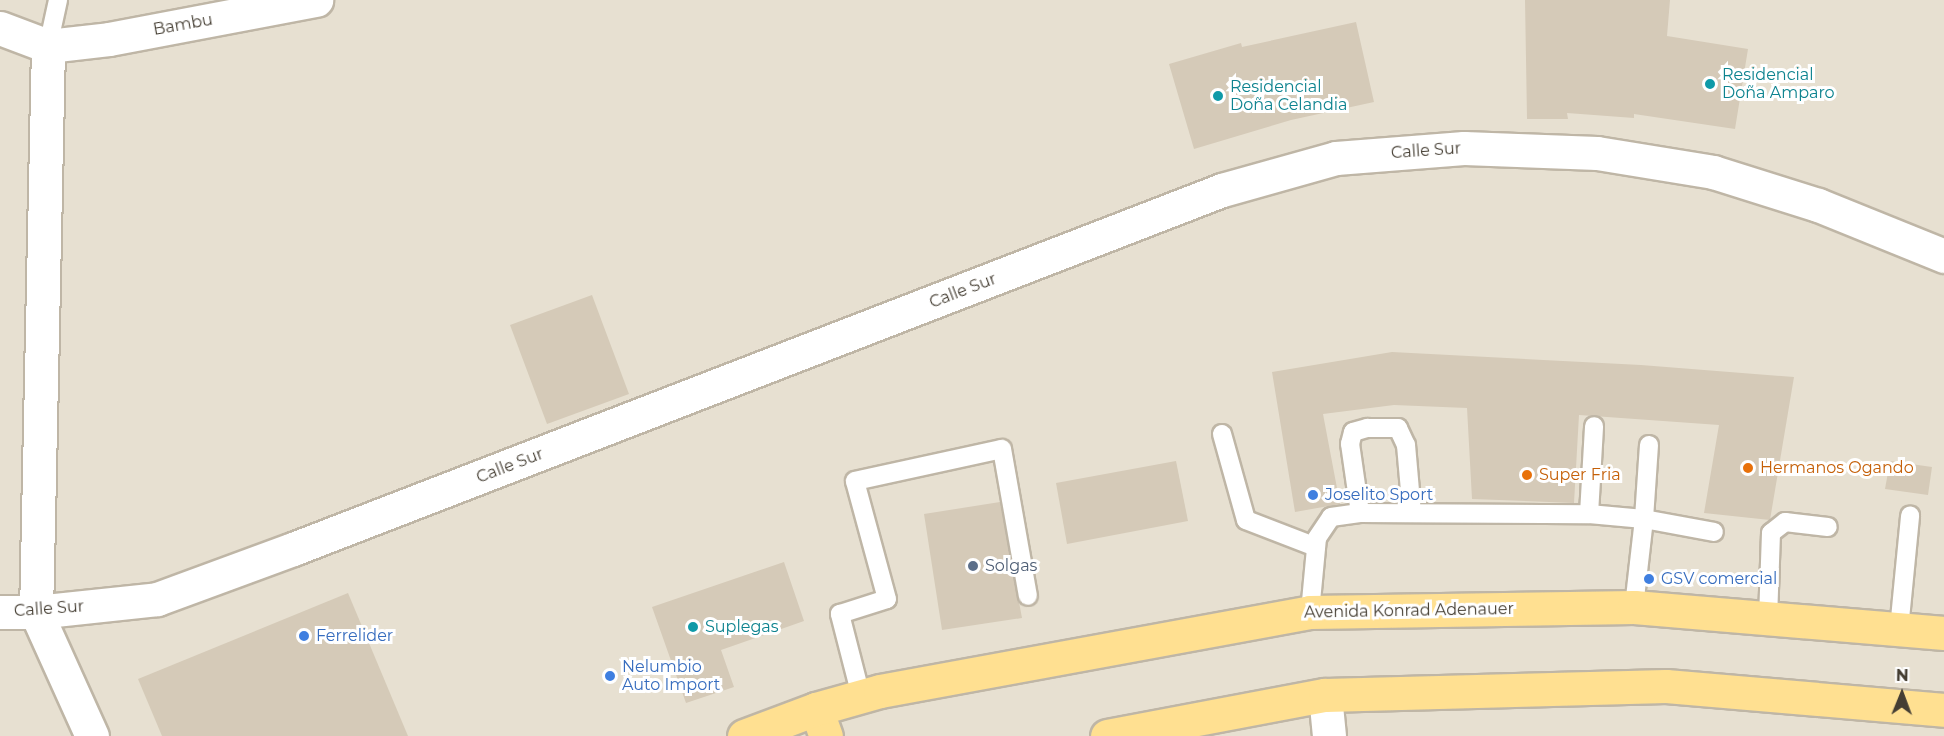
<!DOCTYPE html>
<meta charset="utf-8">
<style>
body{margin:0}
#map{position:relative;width:1944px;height:736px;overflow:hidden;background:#f3eee3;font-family:Montserrat,sans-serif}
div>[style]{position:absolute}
.residential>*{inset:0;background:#e7e0d1}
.building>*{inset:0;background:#d5cab8}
.roads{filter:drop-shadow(2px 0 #bfb6a6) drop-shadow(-2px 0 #bfb6a6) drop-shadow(0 2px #bfb6a6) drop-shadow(0 -2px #bfb6a6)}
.service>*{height:18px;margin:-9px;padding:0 9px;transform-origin:9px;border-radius:9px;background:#fff}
.minor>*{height:33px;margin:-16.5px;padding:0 16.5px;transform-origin:16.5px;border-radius:16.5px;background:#fff}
.primary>*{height:33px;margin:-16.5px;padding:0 16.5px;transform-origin:16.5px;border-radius:16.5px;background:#ffe091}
.dots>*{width:16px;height:16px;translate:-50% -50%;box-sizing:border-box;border:3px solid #fff;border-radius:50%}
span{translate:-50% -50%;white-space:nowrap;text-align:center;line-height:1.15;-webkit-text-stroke:6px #fff;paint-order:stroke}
.street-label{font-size:16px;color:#453e33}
.culture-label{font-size:16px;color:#0d838f}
.left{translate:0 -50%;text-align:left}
.food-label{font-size:16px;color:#c56008}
.shop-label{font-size:16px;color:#366cbe}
.service-label{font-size:16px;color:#4e5e75}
.north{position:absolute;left:1872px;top:664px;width:60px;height:60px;-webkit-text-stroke:4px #fff;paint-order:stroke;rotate:1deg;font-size:16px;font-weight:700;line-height:24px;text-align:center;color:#453e33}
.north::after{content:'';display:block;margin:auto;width:21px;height:27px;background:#453e33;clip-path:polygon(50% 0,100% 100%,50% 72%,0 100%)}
</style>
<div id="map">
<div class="residential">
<div style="clip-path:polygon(0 0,1944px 0,1944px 736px,0 736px)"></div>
</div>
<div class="building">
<div style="clip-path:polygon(1525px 0,1670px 0,1667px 36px,1748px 49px,1735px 129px,1634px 114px,1634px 118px,1567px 113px,1568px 119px,1527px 119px)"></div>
<div style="clip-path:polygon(1356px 22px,1374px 102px,1291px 120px,1194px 149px,1169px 64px,1241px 43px,1242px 47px)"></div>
<div style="clip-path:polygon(592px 295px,629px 394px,547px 424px,510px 325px)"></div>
<div style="clip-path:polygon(1392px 352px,1641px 365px,1794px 377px,1770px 520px,1704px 513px,1719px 425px,1579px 415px,1574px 503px,1472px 499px,1467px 408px,1394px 405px,1323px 414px,1340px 504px,1295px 512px,1272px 372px)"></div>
<div style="clip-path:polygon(1176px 461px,1188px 521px,1067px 544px,1056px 483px)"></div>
<div style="clip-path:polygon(1890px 461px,1932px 467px,1928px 495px,1885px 489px)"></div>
<div style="clip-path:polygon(1000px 502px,1022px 618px,942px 630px,924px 514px)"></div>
<div style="clip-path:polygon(784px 562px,804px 621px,721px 650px,734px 687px,686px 703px,652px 607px)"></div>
<div style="clip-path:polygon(348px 593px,408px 736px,162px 736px,138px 679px)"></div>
</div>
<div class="roads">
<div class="service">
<div style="left:48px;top:46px;width:47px;rotate:-77.7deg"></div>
<div style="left:1222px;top:434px;width:89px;rotate:74.4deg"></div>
<div style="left:1246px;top:520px;width:75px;rotate:21.1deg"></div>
<div style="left:1649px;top:445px;width:74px;rotate:93.9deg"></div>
<div style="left:1644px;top:519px;width:71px;rotate:10.5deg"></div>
<div style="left:1360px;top:513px;width:70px;rotate:-98.2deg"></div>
<div style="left:1350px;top:444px;width:12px;rotate:-76deg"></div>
<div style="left:1353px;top:432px;width:15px;rotate:-16deg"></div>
<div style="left:1367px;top:428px;width:31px"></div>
<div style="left:1398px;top:428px;width:19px;rotate:65deg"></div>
<div style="left:1406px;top:445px;width:68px;rotate:85deg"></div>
<div style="left:1589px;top:514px;width:88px;rotate:-86.7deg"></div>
<div style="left:1310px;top:612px;width:74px;rotate:-84.6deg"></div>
<div style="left:1317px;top:538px;width:25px;rotate:-56deg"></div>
<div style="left:1331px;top:517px;width:29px;rotate:-8deg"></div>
<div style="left:1360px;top:513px;width:229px;rotate:0.3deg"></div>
<div style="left:1589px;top:514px;width:55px;rotate:5.2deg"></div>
<div style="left:1644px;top:519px;width:89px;rotate:96.5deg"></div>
<div style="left:1768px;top:619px;width:86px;rotate:-88deg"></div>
<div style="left:1771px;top:533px;width:18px;rotate:-38deg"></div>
<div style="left:1785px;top:522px;width:43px;rotate:6.6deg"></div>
<div style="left:1899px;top:629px;width:114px;rotate:-84.4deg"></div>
<div style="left:861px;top:696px;width:85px;rotate:-104.4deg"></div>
<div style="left:840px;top:614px;width:49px;rotate:-17.7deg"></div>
<div style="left:887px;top:599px;width:122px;rotate:-105.2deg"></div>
<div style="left:855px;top:481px;width:150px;rotate:-12.3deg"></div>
<div style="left:1002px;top:449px;width:149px;rotate:80deg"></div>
</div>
<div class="minor">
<div style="left:0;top:28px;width:51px;rotate:20.6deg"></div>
<div style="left:48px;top:46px;width:61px;rotate:-6.5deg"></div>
<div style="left:109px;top:39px;width:211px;rotate:-10.7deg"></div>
<div style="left:48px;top:46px;width:566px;rotate:91.21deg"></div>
<div style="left:36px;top:612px;width:136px;rotate:65.7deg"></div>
<div style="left:0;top:612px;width:36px"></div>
<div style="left:36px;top:612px;width:122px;rotate:-6.1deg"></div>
<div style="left:157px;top:599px;width:145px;rotate:-20.2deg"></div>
<div style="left:293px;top:549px;width:996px;rotate:-21.13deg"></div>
<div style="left:1222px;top:190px;width:118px;rotate:-15.7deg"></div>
<div style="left:1336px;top:158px;width:128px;rotate:-4.5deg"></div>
<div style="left:1464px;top:148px;width:133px;rotate:2.2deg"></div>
<div style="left:1597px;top:153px;width:118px;rotate:9.3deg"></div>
<div style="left:1713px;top:172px;width:110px;rotate:17.4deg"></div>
<div style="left:1818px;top:205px;width:136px;rotate:22deg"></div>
<div style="left:1325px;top:695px;width:41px;rotate:84.4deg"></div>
</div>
<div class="primary">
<div style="left:816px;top:709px;width:29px;rotate:70deg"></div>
<div style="left:744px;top:736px;width:77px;rotate:-20.6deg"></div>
<div style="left:816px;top:709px;width:66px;rotate:-15.7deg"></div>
<div style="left:880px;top:691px;width:437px;rotate:-10.4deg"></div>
<div style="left:1310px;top:612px;width:324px;rotate:-0.9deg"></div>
<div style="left:1634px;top:607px;width:311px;rotate:4.8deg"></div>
<div style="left:1107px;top:736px;width:222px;rotate:-10.7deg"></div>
<div style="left:1325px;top:695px;width:341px;rotate:-1.5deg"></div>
<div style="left:1666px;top:686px;width:279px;rotate:4.9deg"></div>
</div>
</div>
<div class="dots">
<div style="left:1710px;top:84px;background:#0f9aa8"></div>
<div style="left:1218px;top:96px;background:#0f9aa8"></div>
<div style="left:1748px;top:468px;background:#e8710a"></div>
<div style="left:1527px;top:475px;background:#e8710a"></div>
<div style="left:1313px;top:495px;background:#3f7fe0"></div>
<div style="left:973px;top:566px;background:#5c6f8a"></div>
<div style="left:1649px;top:579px;background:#3f7fe0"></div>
<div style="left:693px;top:627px;background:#0f9aa8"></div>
<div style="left:304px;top:636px;background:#3f7fe0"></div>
<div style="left:610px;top:676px;background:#3f7fe0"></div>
</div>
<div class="street-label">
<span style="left:183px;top:25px;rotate:-10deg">Bambu</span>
<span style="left:1426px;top:151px;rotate:-4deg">Calle Sur</span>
<span style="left:963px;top:291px;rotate:-21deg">Calle Sur</span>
<span style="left:510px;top:466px;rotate:-21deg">Calle Sur</span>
<span style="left:49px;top:609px;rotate:-4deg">Calle Sur</span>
<span style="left:1409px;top:611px;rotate:-1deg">Avenida Konrad Adenauer</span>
</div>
<div class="culture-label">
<span class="left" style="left:1722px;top:84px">Residencial<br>Doña Amparo</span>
<span class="left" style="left:1230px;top:96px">Residencial<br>Doña Celandia</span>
<span class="left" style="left:705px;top:627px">Suplegas</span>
</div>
<div class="food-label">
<span class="left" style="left:1760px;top:468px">Hermanos Ogando</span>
<span class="left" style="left:1539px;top:475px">Super Fria</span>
</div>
<div class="shop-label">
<span class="left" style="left:1325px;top:495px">Joselito Sport</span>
<span class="left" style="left:1661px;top:579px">GSV comercial</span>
<span class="left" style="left:316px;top:636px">Ferrelider</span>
<span class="left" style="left:622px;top:676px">Nelumbio<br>Auto Import</span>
</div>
<div class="service-label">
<span class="left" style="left:985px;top:566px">Solgas</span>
</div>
<div class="north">N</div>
</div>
